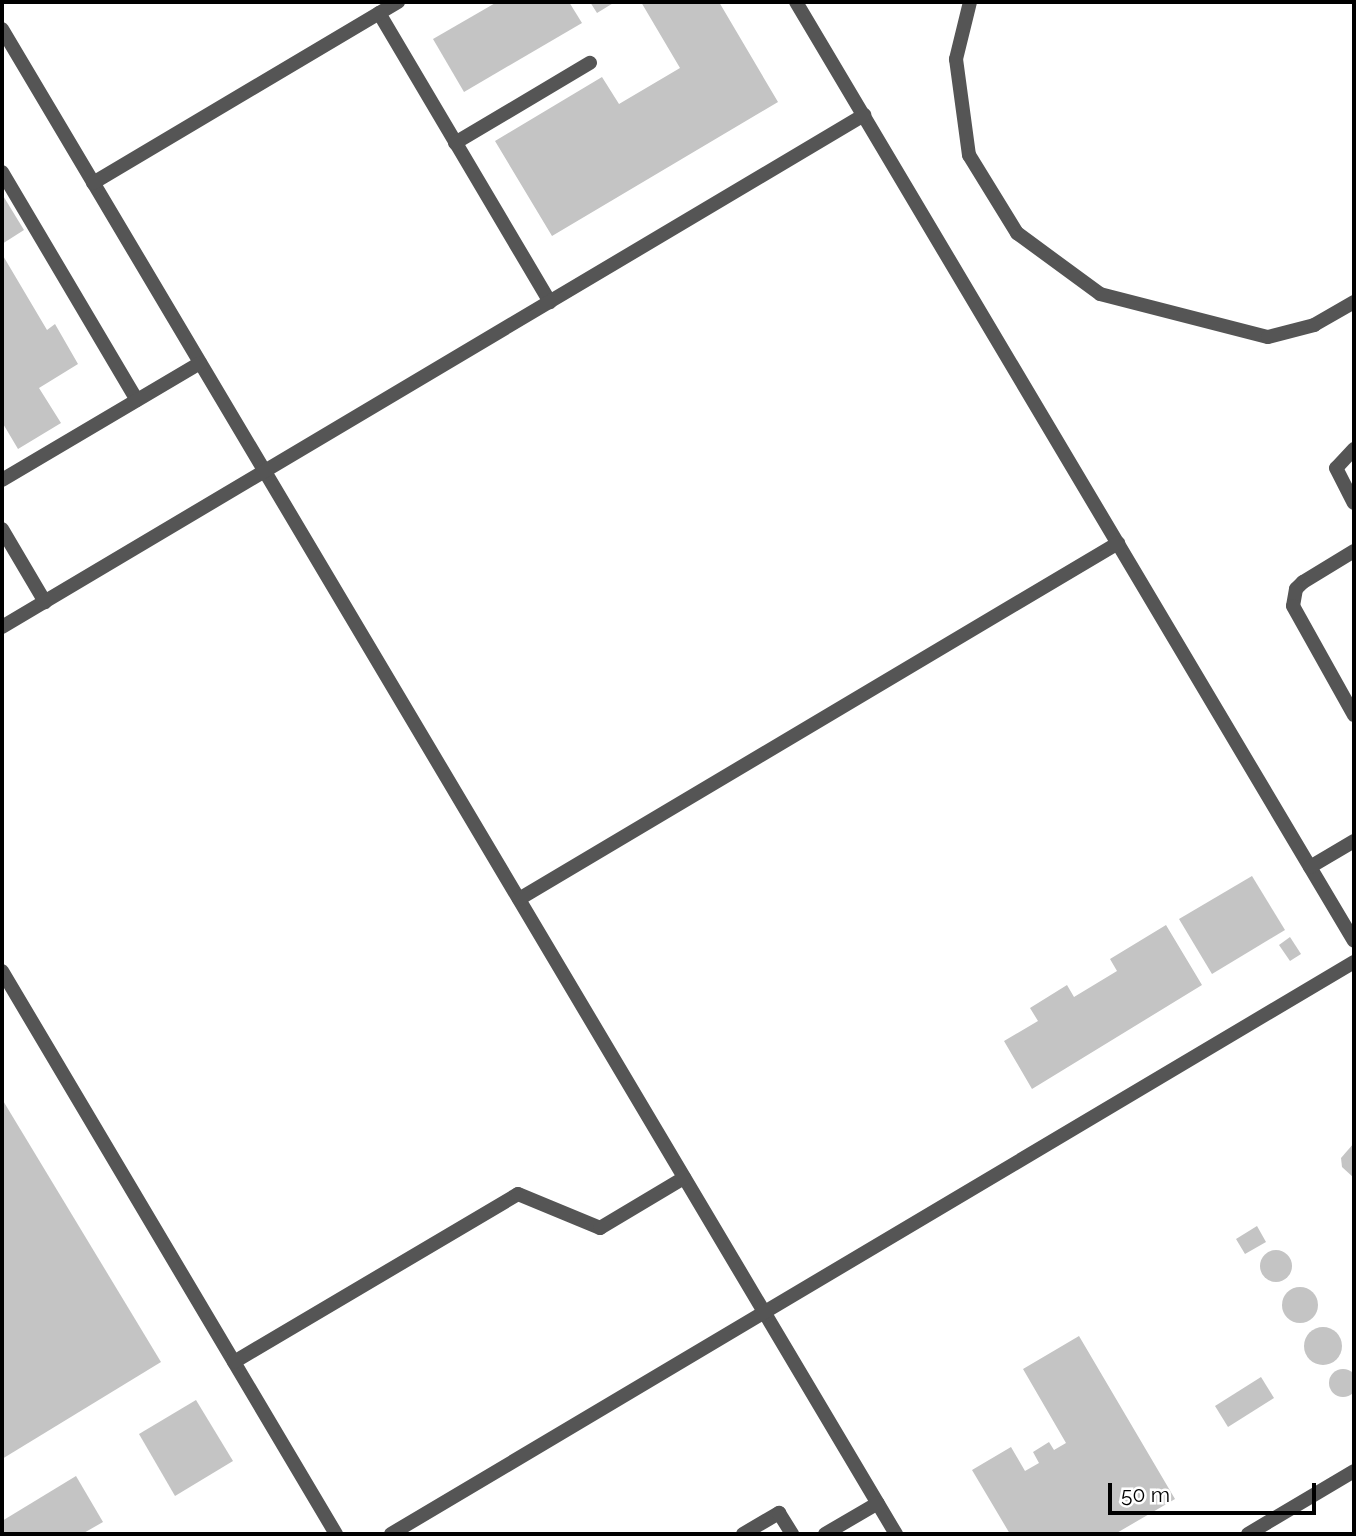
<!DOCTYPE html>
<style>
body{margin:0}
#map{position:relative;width:1356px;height:1536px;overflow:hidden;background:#fff;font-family:Raleway,sans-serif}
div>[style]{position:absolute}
.building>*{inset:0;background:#c4c4c4}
.round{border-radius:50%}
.service>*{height:14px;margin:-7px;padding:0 7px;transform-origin:7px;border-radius:7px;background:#555}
span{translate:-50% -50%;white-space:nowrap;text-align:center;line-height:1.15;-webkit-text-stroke:7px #fff;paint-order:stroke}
.frame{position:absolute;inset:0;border:4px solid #000;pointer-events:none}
.scale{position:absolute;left:1108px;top:1483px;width:208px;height:32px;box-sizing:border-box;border:4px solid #000;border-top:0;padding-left:9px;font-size:21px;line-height:24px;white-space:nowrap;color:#000;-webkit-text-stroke:5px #fff;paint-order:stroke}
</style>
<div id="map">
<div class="building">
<div style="clip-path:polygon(497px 2px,569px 2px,582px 23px,464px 92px,433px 39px)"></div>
<div style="clip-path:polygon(590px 2px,615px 2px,597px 13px)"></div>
<div style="clip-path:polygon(641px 2px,719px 2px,778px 102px,552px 236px,495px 141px,602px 77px,619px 104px,680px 68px)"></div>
<div style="clip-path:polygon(2px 194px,24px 230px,2px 244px)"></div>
<div style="clip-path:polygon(2px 254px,47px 330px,55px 324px,78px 364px,39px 388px,61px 423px,18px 449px,2px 422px)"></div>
<div style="clip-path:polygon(1252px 876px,1285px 930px,1212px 974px,1179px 919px)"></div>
<div style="clip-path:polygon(1166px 925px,1202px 985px,1032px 1089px,1004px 1041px,1038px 1021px,1030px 1008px,1067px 985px,1074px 997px,1117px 971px,1110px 959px)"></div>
<div style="clip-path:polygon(1290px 937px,1301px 954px,1290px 961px,1279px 945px)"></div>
<div style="clip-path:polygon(2px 1099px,161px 1362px,2px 1459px)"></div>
<div style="clip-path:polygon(1354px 1143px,1354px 1178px,1342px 1167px,1341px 1158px)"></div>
<div style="clip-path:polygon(1257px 1226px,1266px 1242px,1245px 1254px,1236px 1239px)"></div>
<div class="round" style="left:1260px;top:1250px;width:32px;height:32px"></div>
<div class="round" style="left:1282px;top:1287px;width:36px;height:36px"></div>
<div class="round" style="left:1304px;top:1327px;width:38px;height:38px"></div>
<div style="clip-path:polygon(1079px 1336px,1175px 1499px,1115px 1534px,1010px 1534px,972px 1470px,1011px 1447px,1025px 1471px,1039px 1463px,1033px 1452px,1049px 1442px,1054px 1450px,1066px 1443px,1023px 1369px)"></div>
<div class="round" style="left:1329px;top:1369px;width:28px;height:28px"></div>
<div style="clip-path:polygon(1261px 1377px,1274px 1398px,1228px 1427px,1215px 1406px)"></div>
<div style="clip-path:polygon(196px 1400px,233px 1461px,175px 1496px,139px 1434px)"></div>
<div style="clip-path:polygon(76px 1476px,103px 1522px,82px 1534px,2px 1534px,2px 1521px)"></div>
</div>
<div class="service">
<div style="left:796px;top:2px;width:1092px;rotate:59.28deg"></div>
<div style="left:970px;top:2px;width:59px;rotate:103.8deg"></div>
<div style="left:956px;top:59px;width:97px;rotate:82.3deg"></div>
<div style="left:969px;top:155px;width:92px;rotate:58.4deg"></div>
<div style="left:1017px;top:233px;width:103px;rotate:36.3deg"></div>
<div style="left:1100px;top:294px;width:173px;rotate:14.4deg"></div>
<div style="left:1268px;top:337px;width:48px;rotate:-14.6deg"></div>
<div style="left:1314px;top:325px;width:46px;rotate:-29.9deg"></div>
<div style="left:379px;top:13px;width:336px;rotate:59.4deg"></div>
<div style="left:2px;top:29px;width:1751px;rotate:59.29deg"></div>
<div style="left:455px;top:143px;width:157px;rotate:-30.7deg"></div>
<div style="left:2px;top:172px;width:265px;rotate:59.4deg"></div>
<div style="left:93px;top:183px;width:355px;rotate:-30.7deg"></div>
<div style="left:1354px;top:449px;width:26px;rotate:133deg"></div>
<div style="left:1336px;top:468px;width:39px;rotate:63deg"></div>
<div style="left:2px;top:480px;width:230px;rotate:-30.6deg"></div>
<div style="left:2px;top:529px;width:85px;rotate:59.5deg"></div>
<div style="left:1354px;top:551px;width:60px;rotate:148.7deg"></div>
<div style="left:1303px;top:582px;width:10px;rotate:135deg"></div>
<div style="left:1296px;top:589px;width:17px;rotate:100deg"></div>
<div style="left:1293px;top:606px;width:125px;rotate:60.8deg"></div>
<div style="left:2px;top:627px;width:1003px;rotate:-30.71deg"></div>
<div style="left:1310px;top:867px;width:51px;rotate:-30.6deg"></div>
<div style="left:519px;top:899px;width:697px;rotate:-30.72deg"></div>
<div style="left:2px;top:971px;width:655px;rotate:59.32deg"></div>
<div style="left:234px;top:1362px;width:330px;rotate:-30.6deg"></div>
<div style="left:518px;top:1194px;width:89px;rotate:22.5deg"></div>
<div style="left:600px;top:1228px;width:98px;rotate:-30.8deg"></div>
<div style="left:391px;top:1534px;width:1120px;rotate:-30.71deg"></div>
<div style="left:743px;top:1534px;width:42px;rotate:-30.3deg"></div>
<div style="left:779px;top:1513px;width:25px;rotate:58deg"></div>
<div style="left:825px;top:1534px;width:61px;rotate:-30.3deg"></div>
<div style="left:1248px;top:1534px;width:123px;rotate:-30.7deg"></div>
</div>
<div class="frame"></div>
<div class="scale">50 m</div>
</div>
